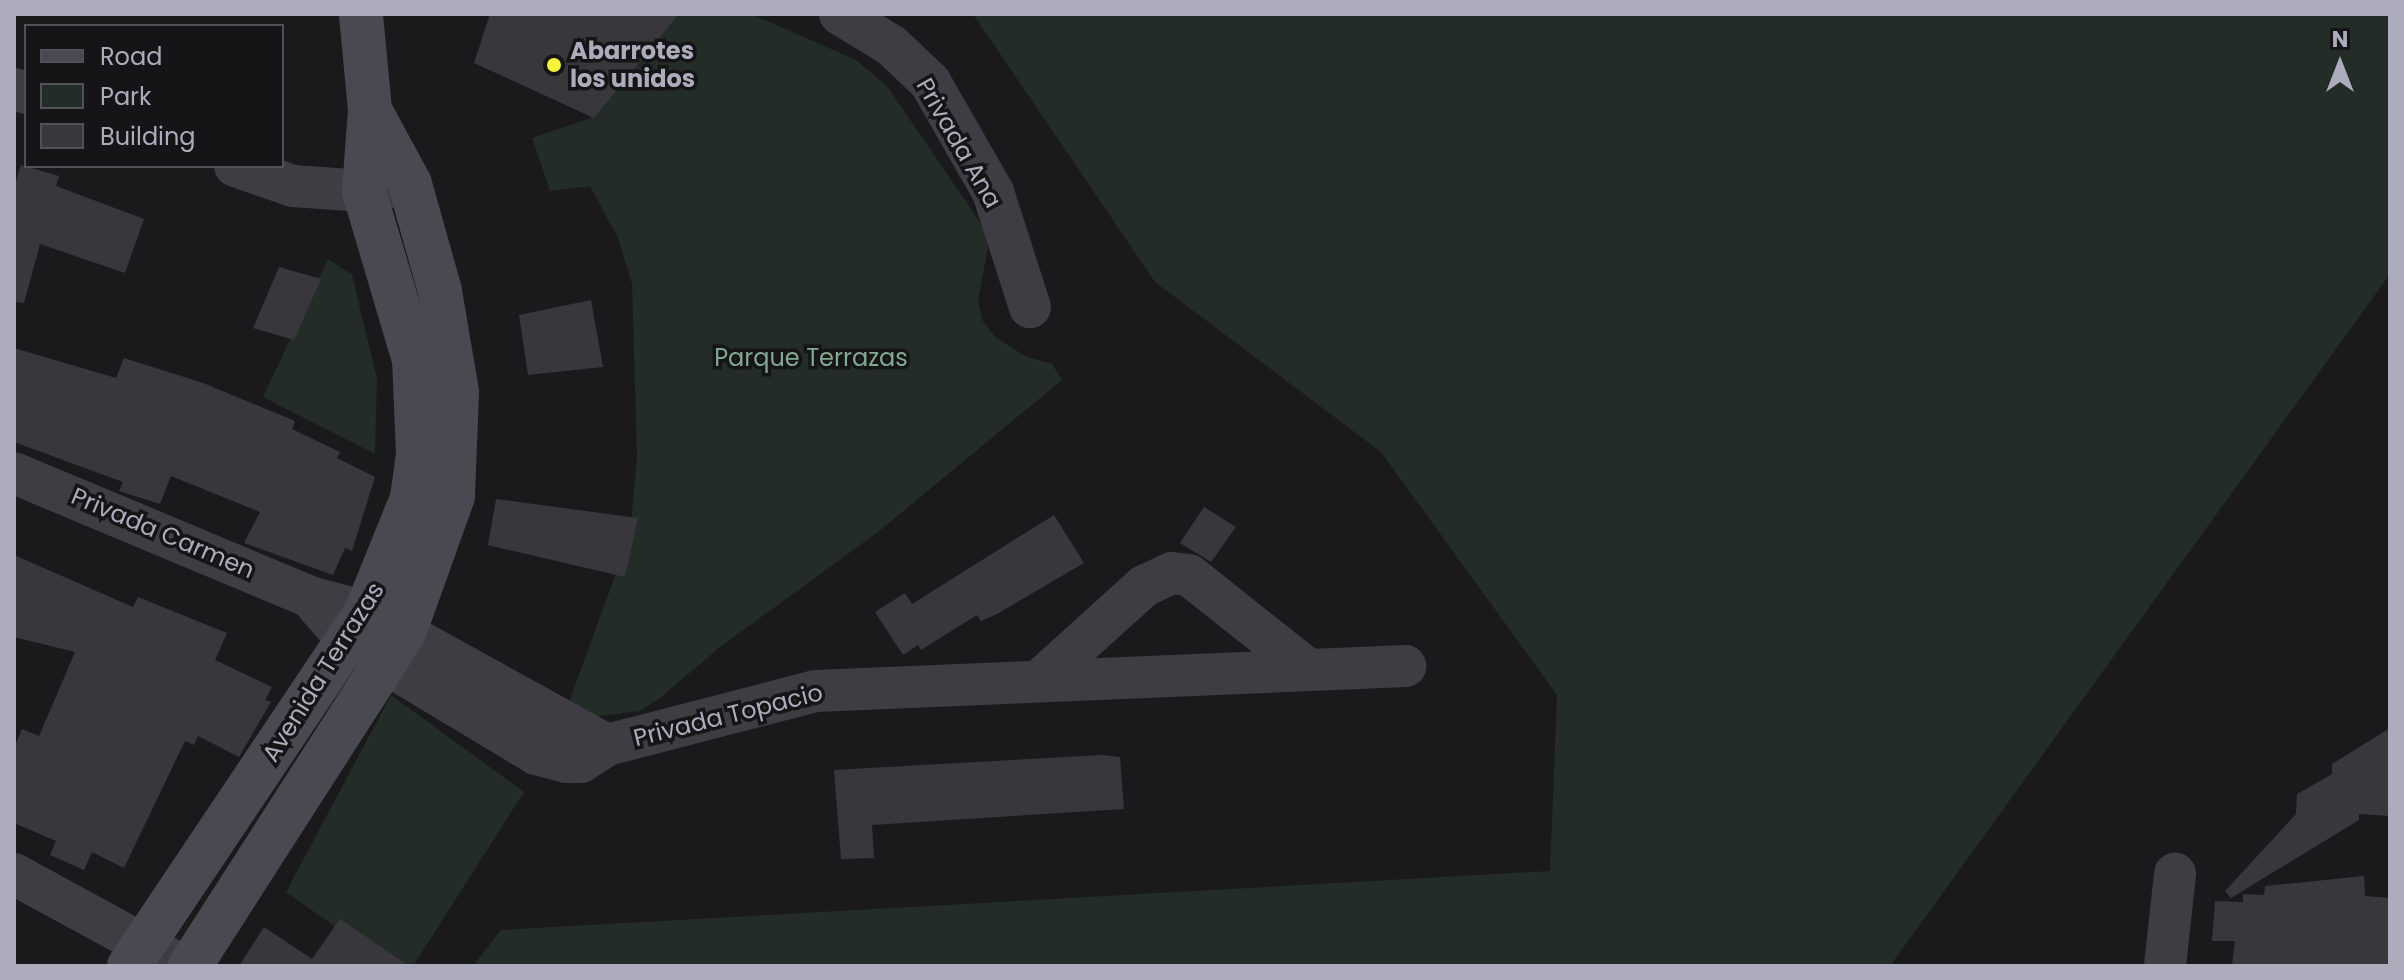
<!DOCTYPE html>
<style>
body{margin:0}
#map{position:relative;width:2404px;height:980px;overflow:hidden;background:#1a1a1c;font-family:Poppins,sans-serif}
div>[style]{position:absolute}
.green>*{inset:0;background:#232c27}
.building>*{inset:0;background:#38373b}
.street>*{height:42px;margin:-21px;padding:0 21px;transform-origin:21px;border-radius:21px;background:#3e3d43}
.secondary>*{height:44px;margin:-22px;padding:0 22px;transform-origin:22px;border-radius:22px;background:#494951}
.dots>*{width:22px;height:22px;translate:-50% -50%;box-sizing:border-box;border:4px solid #151517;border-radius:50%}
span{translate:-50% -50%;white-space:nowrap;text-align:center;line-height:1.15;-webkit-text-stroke:7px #151517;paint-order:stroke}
.poi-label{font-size:24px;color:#acacbc;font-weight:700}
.left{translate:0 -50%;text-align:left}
.street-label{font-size:24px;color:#acacbc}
.park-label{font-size:24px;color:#83a791}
.frame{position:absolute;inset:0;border:16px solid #acacbc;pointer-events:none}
.legend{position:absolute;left:24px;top:24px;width:260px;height:144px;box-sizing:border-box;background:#151517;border:2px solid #515159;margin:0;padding:10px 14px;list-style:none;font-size:24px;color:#acacbc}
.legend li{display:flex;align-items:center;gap:16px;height:40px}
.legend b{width:40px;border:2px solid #515159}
.north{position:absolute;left:2300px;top:24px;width:80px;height:80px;-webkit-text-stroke:6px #151517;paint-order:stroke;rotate:0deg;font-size:22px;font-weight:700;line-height:32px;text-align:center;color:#acacbc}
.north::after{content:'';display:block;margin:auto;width:28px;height:36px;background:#acacbc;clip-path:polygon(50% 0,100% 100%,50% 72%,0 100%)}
</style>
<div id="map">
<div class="green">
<div style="clip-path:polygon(679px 14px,751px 14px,856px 60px,887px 86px,984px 228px,988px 248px,978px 300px,982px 320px,995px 337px,1027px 357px,1052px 364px,1062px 380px,878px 532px,720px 647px,660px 698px,640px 711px,584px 718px,570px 707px,570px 699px,630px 535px,637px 457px,632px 284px,618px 238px,590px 186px,550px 191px,532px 138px,594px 117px)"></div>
<div style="clip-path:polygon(973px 14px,2390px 14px,2390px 274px,1890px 966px,473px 966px,501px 930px,1550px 871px,1557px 695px,1381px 452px,1155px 282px)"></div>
<div style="clip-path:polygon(328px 259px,352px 275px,377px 379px,375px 454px,263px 397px)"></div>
<div style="clip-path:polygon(391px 695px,524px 792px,413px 966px,391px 966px,286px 892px)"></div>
</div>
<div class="building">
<div style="clip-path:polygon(490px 14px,679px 14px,594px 118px,474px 63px)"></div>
<div style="clip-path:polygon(21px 165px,59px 176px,56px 186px,144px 219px,125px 273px,40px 244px,24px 303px,14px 302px,14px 187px)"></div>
<div style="clip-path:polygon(279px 267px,321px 279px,294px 340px,253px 328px)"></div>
<div style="clip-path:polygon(591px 300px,603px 367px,528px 375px,519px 315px)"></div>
<div style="clip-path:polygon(14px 348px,116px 378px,124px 358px,203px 383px,295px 421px,292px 429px,340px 452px,337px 458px,375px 477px,352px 551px,345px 548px,333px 575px,244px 543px,260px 512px,171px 476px,160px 504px,119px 491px,123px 482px,14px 442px)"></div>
<div style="clip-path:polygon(496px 499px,638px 518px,625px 577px,488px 545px)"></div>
<div style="clip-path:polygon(1204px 507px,1236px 527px,1211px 562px,1180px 543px)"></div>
<div style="clip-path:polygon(1054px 515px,1084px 563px,997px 614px,981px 621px,977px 615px,921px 650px,918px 645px,903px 655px,875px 612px,905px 593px,912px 604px)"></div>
<div style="clip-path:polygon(14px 555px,133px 607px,138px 597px,227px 633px,215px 660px,272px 687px,265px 700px,271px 702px,239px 757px,198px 736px,194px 745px,185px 741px,124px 868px,92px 852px,84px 870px,50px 855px,56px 841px,14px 823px,14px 748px,22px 729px,39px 736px,75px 652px,14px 637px)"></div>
<div style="clip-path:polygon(2390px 728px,2390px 816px,2359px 814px,2359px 820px,2231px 898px,2225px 891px,2296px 814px,2297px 794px,2332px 774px,2332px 764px)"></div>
<div style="clip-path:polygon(1102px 755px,1120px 757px,1124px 809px,872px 825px,874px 858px,841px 859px,834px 770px)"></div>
<div style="clip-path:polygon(2364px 876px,2365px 896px,2390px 898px,2390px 966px,2232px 966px,2235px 941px,2212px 941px,2215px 901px,2243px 902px,2243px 894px,2264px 895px,2265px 886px)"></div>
<div style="clip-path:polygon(340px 919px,409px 966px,239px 966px,264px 927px,312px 959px)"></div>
</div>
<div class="street">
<div style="left:840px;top:14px;width:61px;rotate:31.6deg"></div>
<div style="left:892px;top:46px;width:52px;rotate:43.5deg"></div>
<div style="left:930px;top:82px;width:127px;rotate:60.2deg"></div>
<div style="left:993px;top:192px;width:121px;rotate:72.2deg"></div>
<div style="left:14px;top:89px;width:13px;rotate:18deg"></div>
<div style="left:235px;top:166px;width:61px;rotate:19deg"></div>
<div style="left:293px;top:186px;width:71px;rotate:4deg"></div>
<div style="left:364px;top:191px;width:34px;rotate:-8deg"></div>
<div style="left:14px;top:473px;width:321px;rotate:22.7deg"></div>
<div style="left:310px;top:597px;width:58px;rotate:15deg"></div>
<div style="left:366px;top:612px;width:275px;rotate:28.9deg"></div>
<div style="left:310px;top:597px;width:58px;rotate:49.2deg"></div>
<div style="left:348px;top:641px;width:219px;rotate:31deg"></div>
<div style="left:536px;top:754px;width:31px;rotate:15deg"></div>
<div style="left:566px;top:762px;width:15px"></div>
<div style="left:581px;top:762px;width:31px;rotate:-33deg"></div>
<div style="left:607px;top:745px;width:216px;rotate:-14.5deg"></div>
<div style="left:816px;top:691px;width:590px;rotate:-2.43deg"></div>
<div style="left:1040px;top:680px;width:140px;rotate:-42.1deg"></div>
<div style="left:1144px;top:586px;width:31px;rotate:-25deg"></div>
<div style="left:1172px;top:573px;width:17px;rotate:7deg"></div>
<div style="left:1189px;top:575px;width:151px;rotate:38.5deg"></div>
<div style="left:14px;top:874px;width:192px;rotate:28.6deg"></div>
<div style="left:2165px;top:966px;width:93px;rotate:-83.8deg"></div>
</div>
<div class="secondary">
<div style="left:129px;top:966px;width:426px;rotate:-56.2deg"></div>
<div style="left:366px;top:612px;width:123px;rotate:-68deg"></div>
<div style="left:412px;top:498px;width:44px;rotate:-82.2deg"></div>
<div style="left:418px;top:454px;width:94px;rotate:-92.4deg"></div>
<div style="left:414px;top:360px;width:176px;rotate:-106.5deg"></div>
<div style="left:364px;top:191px;width:81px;rotate:-85.8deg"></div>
<div style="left:370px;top:110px;width:96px;rotate:-95.4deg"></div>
<div style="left:190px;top:966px;width:396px;rotate:-57.3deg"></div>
<div style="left:404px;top:633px;width:145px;rotate:-70.3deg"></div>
<div style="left:453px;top:496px;width:104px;rotate:-87.8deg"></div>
<div style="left:457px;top:392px;width:102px;rotate:-99.6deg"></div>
<div style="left:440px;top:291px;width:111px;rotate:-105.7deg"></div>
<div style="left:410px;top:184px;width:84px;rotate:-118.4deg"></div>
</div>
<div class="dots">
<div style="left:554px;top:65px;background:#f6f338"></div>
</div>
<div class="poi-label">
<span class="left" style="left:570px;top:65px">Abarrotes<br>los unidos</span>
</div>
<div class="street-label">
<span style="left:959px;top:143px;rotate:60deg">Privada Ana</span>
<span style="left:163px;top:533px;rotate:23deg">Privada Carmen</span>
<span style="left:323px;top:672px;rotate:-58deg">Avenida Terrazas</span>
<span style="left:728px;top:715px;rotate:-14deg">Privada Topacio</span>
</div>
<div class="park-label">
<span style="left:811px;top:358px">Parque Terrazas</span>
</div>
<div class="frame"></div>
<ul class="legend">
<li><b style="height:10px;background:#494951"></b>Road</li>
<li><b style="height:22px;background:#232c27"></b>Park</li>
<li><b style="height:22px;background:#38373b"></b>Building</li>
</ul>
<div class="north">N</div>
</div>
